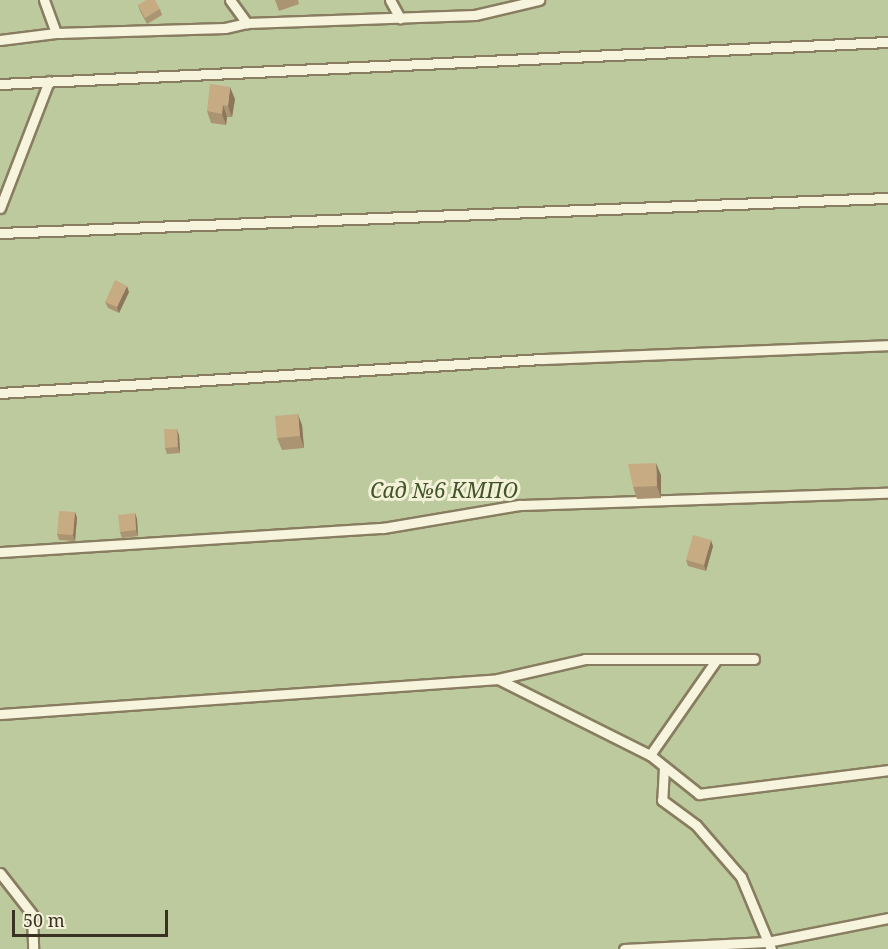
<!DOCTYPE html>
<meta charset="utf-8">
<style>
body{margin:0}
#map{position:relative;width:888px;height:949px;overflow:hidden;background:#ece8ca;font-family:"Noto Serif",serif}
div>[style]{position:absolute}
.green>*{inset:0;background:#bdca9e}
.roads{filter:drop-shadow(2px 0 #887d60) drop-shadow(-2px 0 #887d60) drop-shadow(0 2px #887d60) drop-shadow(0 -2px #887d60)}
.service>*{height:9px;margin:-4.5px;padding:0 4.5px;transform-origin:4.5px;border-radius:4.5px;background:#f7f4dd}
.wall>*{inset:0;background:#ab9471}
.shaded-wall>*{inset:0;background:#8b785c}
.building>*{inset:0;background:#c7ac83}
span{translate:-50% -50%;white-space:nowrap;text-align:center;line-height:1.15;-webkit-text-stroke:6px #f4f1d9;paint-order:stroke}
.park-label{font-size:21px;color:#42542a;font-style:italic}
.scale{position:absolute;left:12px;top:910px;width:156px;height:27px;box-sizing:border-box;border:3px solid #393222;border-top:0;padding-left:8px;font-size:18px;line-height:21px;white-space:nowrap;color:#393222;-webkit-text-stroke:4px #f4f1d9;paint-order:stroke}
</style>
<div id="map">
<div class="green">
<div style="clip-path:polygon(0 0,888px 0,888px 949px,0 949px)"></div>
</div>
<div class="roads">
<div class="service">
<div style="left:44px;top:0;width:35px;rotate:70deg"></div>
<div style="left:56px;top:33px;width:6px"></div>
<div style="left:230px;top:0;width:29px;rotate:54deg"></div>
<div style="left:247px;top:23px;width:228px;rotate:-2deg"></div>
<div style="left:475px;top:15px;width:66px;rotate:-13.2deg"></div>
<div style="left:390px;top:0;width:21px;rotate:61deg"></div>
<div style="left:0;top:40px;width:56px;rotate:-7.1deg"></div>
<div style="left:56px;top:33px;width:169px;rotate:-1.7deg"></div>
<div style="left:225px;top:28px;width:23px;rotate:-13deg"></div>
<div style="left:0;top:84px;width:889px;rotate:-2.71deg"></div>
<div style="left:0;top:208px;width:136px;rotate:-68.9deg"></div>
<div style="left:0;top:233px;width:889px;rotate:-2.26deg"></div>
<div style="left:0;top:393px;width:543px;rotate:-3.59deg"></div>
<div style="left:542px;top:359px;width:346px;rotate:-2.3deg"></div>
<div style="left:0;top:552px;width:384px;rotate:-3.6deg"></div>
<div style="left:383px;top:528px;width:138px;rotate:-9.6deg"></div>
<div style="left:519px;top:505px;width:369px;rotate:-1.9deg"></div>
<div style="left:498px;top:679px;width:170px;rotate:26.6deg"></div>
<div style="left:650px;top:755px;width:63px;rotate:38.5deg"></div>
<div style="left:699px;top:794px;width:191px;rotate:-7.2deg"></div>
<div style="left:0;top:714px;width:499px;rotate:-4deg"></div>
<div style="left:498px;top:679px;width:89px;rotate:-12.9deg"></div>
<div style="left:585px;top:659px;width:169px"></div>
<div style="left:650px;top:755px;width:117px;rotate:-55.1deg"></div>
<div style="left:664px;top:767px;width:33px;rotate:93deg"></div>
<div style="left:662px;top:800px;width:42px;rotate:36.3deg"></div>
<div style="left:696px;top:825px;width:69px;rotate:49.1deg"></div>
<div style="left:741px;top:877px;width:78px;rotate:67.4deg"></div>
<div style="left:0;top:873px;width:52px;rotate:52deg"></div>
<div style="left:32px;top:914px;width:35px;rotate:88deg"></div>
<div style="left:624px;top:949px;width:143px;rotate:-2.8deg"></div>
<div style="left:767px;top:942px;width:123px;rotate:-11.2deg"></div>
</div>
</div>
<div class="wall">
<div style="clip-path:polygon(275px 0,298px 0,299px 4px,279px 11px)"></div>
<div style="clip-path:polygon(138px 5px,160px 9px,162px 15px,147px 24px,140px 11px)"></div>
<div style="clip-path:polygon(235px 99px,232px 117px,227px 117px,226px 125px,211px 123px,207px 111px)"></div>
<div style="clip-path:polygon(129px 292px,119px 313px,108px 308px,105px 302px)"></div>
<div style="clip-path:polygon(302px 425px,304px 448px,282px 450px,277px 438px)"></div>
<div style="clip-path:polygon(179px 435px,180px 453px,167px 454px,165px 448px)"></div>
<div style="clip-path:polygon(661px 475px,661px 498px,637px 499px,633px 487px)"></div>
<div style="clip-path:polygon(75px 512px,77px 518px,75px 541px,59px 540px,57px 534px)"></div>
<div style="clip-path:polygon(135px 513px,137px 519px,138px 536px,122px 538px,120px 532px)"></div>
<div style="clip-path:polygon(713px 546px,706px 571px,688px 566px,686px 560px)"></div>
</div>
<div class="shaded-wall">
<div style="clip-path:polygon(230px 87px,235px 99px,232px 117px,228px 106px)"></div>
<div style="clip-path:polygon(223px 105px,227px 117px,226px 125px,222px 114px)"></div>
<div style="clip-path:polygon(127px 286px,129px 292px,119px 313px,117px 307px)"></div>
<div style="clip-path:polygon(298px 414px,302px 425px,304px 448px,300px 436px)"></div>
<div style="clip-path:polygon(177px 429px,179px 435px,180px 453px,178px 447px)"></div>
<div style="clip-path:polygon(656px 463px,661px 475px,661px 498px,657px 486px)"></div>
<div style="clip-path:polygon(75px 512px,77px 518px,75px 541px,73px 535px)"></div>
<div style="clip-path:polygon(135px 513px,137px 519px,138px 536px,136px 530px)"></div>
<div style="clip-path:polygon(711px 540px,713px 546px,706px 571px,704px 565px)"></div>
</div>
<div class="building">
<div style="clip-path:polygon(146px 0,155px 0,160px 9px,145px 18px,138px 5px)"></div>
<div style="clip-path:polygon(210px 84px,230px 87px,228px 106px,223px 105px,222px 114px,207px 111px)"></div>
<div style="clip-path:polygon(115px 280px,127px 286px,117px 307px,105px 302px)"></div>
<div style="clip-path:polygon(298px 414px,300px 436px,277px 438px,275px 416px)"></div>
<div style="clip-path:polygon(164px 429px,177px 429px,178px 447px,165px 448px)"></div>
<div style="clip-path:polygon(656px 463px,657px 486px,633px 487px,628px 464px)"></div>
<div style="clip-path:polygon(59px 511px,75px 512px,73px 535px,57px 534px)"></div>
<div style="clip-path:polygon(135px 513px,136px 530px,120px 532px,118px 515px)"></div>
<div style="clip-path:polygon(693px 535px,711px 540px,704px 565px,686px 560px)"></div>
</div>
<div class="park-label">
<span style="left:444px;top:490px">Сад №6 КМПО</span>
</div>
<div class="scale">50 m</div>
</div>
